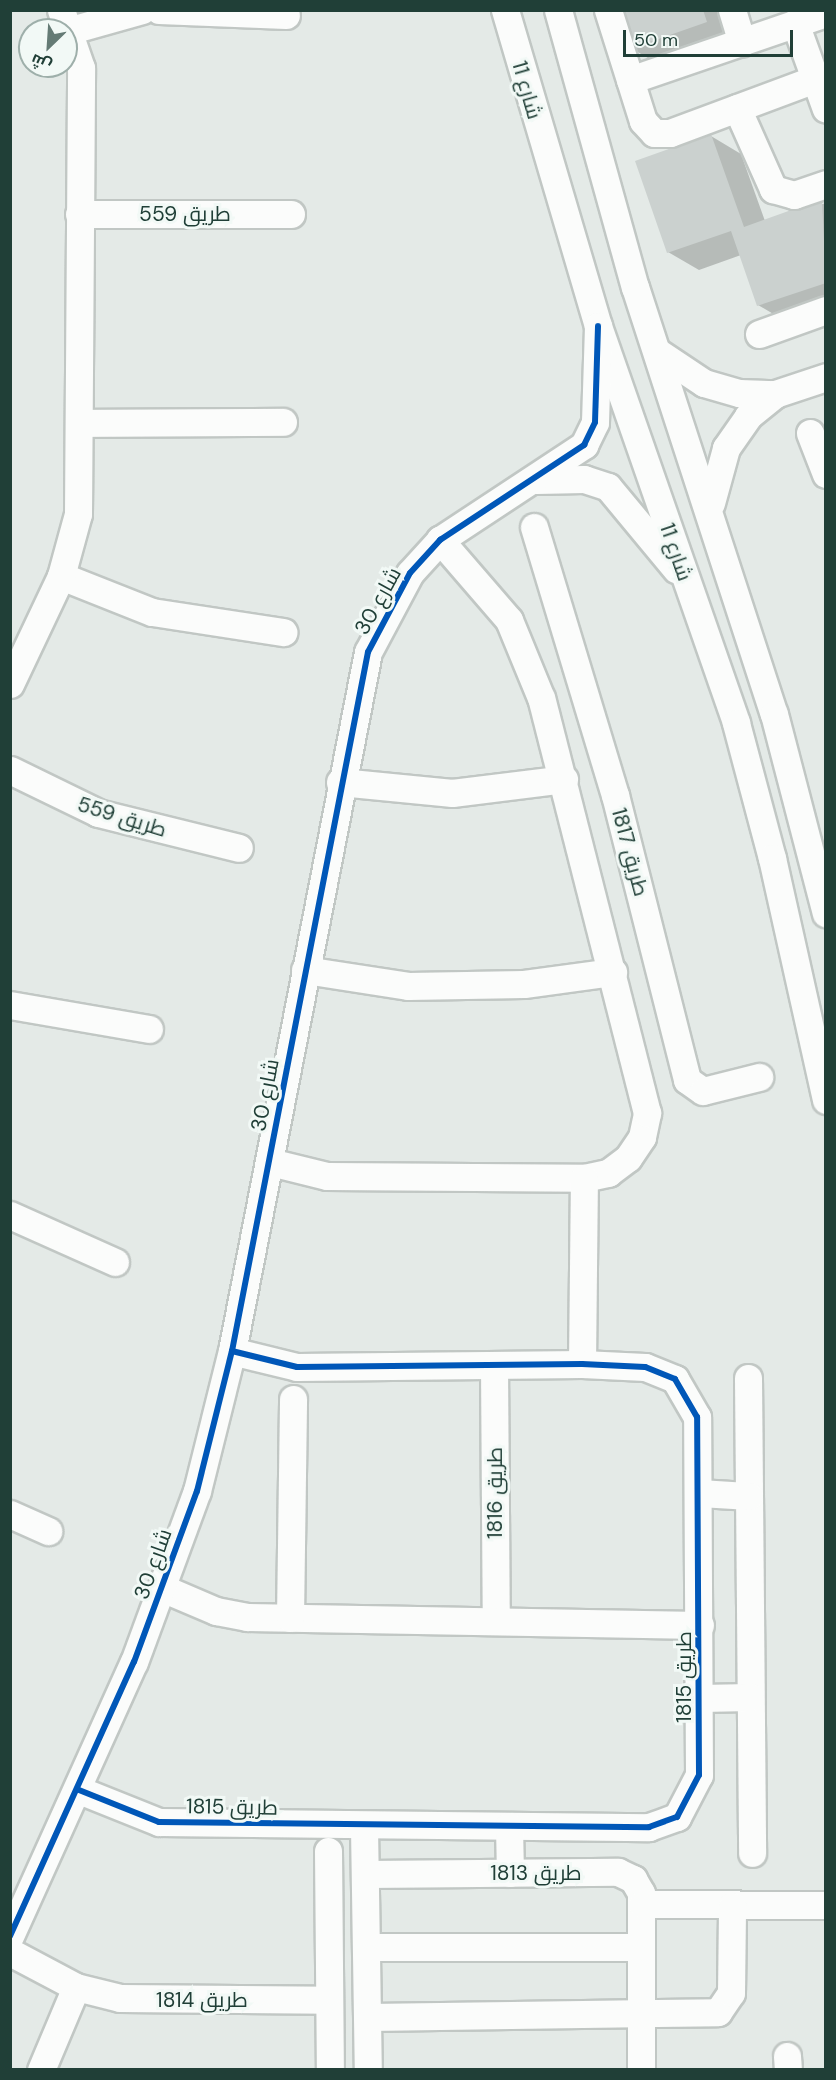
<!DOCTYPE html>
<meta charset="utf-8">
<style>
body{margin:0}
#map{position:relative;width:836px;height:2080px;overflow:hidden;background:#e4eae7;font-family:"DM Sans",Cairo,sans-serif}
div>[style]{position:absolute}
.shadow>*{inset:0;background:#0003}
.building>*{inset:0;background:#cbd1cf}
.roads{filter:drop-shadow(2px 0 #c1c7c4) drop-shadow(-2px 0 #c1c7c4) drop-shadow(0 2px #c1c7c4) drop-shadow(0 -2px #c1c7c4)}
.minor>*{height:27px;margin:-13.5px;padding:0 13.5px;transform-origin:13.5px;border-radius:13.5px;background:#fbfcfb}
.cycleway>*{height:6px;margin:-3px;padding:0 3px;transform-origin:3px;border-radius:3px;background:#0057b8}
span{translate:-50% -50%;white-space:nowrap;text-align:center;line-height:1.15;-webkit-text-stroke:6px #f2f9f6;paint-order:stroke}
.street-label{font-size:21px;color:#203f37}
.frame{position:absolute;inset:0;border:12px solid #203f37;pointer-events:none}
.north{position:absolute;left:18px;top:18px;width:60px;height:60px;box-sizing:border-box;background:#f2f9f6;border:2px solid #9eafaa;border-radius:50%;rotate:205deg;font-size:16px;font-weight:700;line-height:24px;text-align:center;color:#203f37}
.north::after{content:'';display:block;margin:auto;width:21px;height:27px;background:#657b75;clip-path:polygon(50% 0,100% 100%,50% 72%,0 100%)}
.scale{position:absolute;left:623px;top:30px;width:170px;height:27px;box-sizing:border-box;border:3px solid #203f37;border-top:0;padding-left:8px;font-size:18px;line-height:21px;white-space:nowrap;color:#203f37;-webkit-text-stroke:4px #f2f9f6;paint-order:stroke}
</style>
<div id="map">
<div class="shadow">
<div style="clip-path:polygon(618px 10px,733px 10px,745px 45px,670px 71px,631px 48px)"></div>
<div style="clip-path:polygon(711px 136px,741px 154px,765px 221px,826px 203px,826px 318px,797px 328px,758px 305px,741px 255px,699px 270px,668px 252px)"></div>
</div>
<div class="building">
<div style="clip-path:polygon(617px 10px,703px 10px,707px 22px,630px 49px)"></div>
<div style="clip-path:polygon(711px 134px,744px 227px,822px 199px,826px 283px,757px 306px,731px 231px,667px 253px,635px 161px)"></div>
</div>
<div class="roads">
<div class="minor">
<div style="left:159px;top:10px;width:127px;rotate:2.3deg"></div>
<div style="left:505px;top:10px;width:329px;rotate:73.6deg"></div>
<div style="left:598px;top:326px;width:420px;rotate:70.8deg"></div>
<div style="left:736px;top:723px;width:140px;rotate:75.1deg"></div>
<div style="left:772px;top:858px;width:248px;rotate:77.4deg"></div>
<div style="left:558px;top:10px;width:288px;rotate:74.5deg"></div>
<div style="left:635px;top:287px;width:449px;rotate:72deg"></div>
<div style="left:774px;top:714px;width:206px;rotate:75.4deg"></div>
<div style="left:608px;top:10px;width:116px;rotate:72.5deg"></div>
<div style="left:643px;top:121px;width:16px;rotate:47deg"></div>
<div style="left:654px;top:133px;width:16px"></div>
<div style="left:670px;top:133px;width:155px;rotate:-20.4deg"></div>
<div style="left:732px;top:10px;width:34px;rotate:73deg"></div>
<div style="left:795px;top:23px;width:91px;rotate:70.2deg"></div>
<div style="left:71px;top:30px;width:74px;rotate:-15.7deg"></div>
<div style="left:630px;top:80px;width:207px;rotate:-18.9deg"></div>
<div style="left:737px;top:108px;width:89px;rotate:66deg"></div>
<div style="left:773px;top:189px;width:22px;rotate:16deg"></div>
<div style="left:794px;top:195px;width:34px;rotate:-19deg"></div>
<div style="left:79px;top:214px;width:212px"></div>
<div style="left:759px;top:334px;width:71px;rotate:-19.7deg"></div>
<div style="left:659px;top:353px;width:54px;rotate:33.7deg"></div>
<div style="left:704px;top:383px;width:36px;rotate:16deg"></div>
<div style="left:739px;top:393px;width:36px;rotate:2deg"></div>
<div style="left:775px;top:394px;width:54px;rotate:-18.4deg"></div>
<div style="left:80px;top:423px;width:203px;rotate:-0.3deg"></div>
<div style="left:810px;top:433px;width:44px;rotate:68.7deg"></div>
<div style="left:536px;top:480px;width:48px;rotate:-1.2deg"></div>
<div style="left:584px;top:479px;width:25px;rotate:18deg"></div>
<div style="left:608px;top:487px;width:107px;rotate:50.3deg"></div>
<div style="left:711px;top:503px;width:57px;rotate:-74.7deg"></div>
<div style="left:726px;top:448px;width:39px;rotate:-55deg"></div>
<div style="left:748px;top:416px;width:35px;rotate:-39deg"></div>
<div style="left:534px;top:527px;width:280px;rotate:73.2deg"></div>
<div style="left:615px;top:795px;width:294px;rotate:75.8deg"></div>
<div style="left:687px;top:1080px;width:19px;rotate:35deg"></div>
<div style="left:703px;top:1091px;width:58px;rotate:-14deg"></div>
<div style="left:61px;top:576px;width:98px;rotate:21.6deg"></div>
<div style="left:152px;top:612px;width:133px;rotate:8.7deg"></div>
<div style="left:10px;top:684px;width:119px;rotate:-64.7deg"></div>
<div style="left:61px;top:576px;width:64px;rotate:-74.7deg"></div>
<div style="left:78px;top:514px;width:446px;rotate:-89.6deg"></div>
<div style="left:81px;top:68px;width:61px;rotate:-109deg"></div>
<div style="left:10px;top:770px;width:98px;rotate:26deg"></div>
<div style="left:98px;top:813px;width:145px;rotate:13.9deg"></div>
<div style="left:340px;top:782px;width:113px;rotate:5.6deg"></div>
<div style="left:452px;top:793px;width:113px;rotate:-7.1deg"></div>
<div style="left:305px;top:970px;width:104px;rotate:8.8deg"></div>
<div style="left:408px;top:986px;width:116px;rotate:-1deg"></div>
<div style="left:524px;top:984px;width:90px;rotate:-7.7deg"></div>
<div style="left:10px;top:1005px;width:141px;rotate:9.8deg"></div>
<div style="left:270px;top:1162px;width:59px;rotate:13.8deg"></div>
<div style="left:327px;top:1176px;width:257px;rotate:0.4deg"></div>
<div style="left:584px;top:1178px;width:25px;rotate:-12deg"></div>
<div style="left:608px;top:1173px;width:25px;rotate:-37deg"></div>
<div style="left:628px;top:1158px;width:25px;rotate:-56deg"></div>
<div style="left:642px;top:1137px;width:25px;rotate:-78deg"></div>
<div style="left:647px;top:1113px;width:428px;rotate:-104.3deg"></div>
<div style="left:541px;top:698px;width:84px;rotate:-112.3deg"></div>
<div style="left:509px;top:620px;width:106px;rotate:-130.8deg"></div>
<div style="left:10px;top:1215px;width:115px;rotate:24.1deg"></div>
<div style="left:582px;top:1364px;width:186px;rotate:-89.4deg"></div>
<div style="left:494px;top:1365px;width:256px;rotate:89.6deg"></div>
<div style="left:748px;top:1378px;width:475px;rotate:89.5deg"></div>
<div style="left:701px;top:1493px;width:48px;rotate:3.6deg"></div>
<div style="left:10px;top:1514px;width:42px;rotate:24.1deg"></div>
<div style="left:162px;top:1588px;width:59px;rotate:23.1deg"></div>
<div style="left:216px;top:1611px;width:32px;rotate:11deg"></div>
<div style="left:247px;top:1617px;width:453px;rotate:1deg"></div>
<div style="left:290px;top:1618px;width:219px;rotate:-89.2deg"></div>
<div style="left:701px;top:1698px;width:49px;rotate:-1.2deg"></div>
<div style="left:79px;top:1790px;width:86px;rotate:21.8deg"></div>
<div style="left:159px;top:1822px;width:490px;rotate:0.6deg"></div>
<div style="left:649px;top:1827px;width:30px;rotate:-20deg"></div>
<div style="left:677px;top:1817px;width:47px;rotate:-62.4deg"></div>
<div style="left:699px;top:1775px;width:358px;rotate:-90.3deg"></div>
<div style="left:697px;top:1417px;width:44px;rotate:-120.1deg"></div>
<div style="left:675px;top:1379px;width:32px;rotate:-158deg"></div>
<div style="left:645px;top:1367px;width:63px;rotate:-177.3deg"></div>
<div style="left:582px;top:1364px;width:285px;rotate:179.4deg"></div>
<div style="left:297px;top:1367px;width:67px;rotate:-166.2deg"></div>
<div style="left:509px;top:1826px;width:47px;rotate:88.8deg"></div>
<div style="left:364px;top:1827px;width:243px;rotate:89.1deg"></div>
<div style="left:328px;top:1851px;width:219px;rotate:89.5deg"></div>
<div style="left:367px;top:1874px;width:251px;rotate:-0.5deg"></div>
<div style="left:618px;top:1872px;width:17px;rotate:25deg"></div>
<div style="left:633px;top:1879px;width:16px;rotate:60deg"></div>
<div style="left:641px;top:1893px;width:177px;rotate:90deg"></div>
<div style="left:642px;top:1904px;width:184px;rotate:0.3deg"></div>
<div style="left:10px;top:1936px;width:301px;rotate:-65.7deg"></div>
<div style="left:134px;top:1662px;width:182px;rotate:-69.8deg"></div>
<div style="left:197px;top:1491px;width:144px;rotate:-76deg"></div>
<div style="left:232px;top:1351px;width:712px;rotate:-78.99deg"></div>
<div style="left:368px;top:652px;width:89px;rotate:-62deg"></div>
<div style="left:410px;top:573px;width:45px;rotate:-47.7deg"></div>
<div style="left:440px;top:540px;width:173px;rotate:-33.4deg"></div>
<div style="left:584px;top:445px;width:25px;rotate:-64deg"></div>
<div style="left:595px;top:422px;width:96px;rotate:-88.2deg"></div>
<div style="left:368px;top:1947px;width:272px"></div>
<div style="left:10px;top:1952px;width:75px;rotate:27.9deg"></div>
<div style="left:76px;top:1987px;width:45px;rotate:14deg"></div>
<div style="left:120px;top:1998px;width:209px;rotate:0.5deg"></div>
<div style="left:369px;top:2017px;width:349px;rotate:-0.8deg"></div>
<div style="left:718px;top:2012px;width:23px;rotate:-56deg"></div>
<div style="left:731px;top:1993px;width:87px;rotate:-89.3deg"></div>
<div style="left:787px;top:2056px;width:14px;rotate:86deg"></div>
<div style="left:41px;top:2070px;width:90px;rotate:-67.1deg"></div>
</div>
</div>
<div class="cycleway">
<div style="left:79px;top:1790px;width:86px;rotate:21.8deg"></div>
<div style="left:159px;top:1822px;width:490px;rotate:0.6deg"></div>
<div style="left:649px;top:1827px;width:30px;rotate:-20deg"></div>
<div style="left:677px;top:1817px;width:47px;rotate:-62.4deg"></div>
<div style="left:699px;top:1775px;width:358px;rotate:-90.3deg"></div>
<div style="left:697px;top:1417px;width:44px;rotate:-120.1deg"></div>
<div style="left:675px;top:1379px;width:32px;rotate:-158deg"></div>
<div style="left:645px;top:1367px;width:63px;rotate:-177.3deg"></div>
<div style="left:582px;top:1364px;width:285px;rotate:179.4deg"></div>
<div style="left:297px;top:1367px;width:67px;rotate:-166.2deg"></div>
<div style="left:10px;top:1936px;width:301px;rotate:-65.7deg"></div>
<div style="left:134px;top:1662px;width:182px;rotate:-69.8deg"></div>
<div style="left:197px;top:1491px;width:144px;rotate:-76deg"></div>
<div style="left:232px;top:1351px;width:712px;rotate:-78.99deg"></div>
<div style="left:368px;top:652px;width:89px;rotate:-62deg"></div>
<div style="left:410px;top:573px;width:45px;rotate:-47.7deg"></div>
<div style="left:440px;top:540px;width:173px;rotate:-33.4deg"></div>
<div style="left:584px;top:445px;width:25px;rotate:-64deg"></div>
<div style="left:595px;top:422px;width:96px;rotate:-88.2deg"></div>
</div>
<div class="street-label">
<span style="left:527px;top:90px;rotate:74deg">شارع 11</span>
<span style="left:185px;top:214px">طريق 559</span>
<span style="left:676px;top:552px;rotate:71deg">شارع 11</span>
<span style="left:378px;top:601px;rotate:-61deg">شارع 30</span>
<span style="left:122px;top:817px;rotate:17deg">طريق 559</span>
<span style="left:630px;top:852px;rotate:75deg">طريق 1817</span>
<span style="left:265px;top:1095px;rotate:-79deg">شارع 30</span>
<span style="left:495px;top:1493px;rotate:-90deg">طريق 1816</span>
<span style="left:153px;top:1564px;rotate:-70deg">شارع 30</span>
<span style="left:684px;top:1677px;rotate:-90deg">طريق 1815</span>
<span style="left:232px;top:1807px;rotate:1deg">طريق 1815</span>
<span style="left:536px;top:1873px">طريق 1813</span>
<span style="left:202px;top:2000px">طريق 1814</span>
</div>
<div class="frame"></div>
<div class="north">ش</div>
<div class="scale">50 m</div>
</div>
